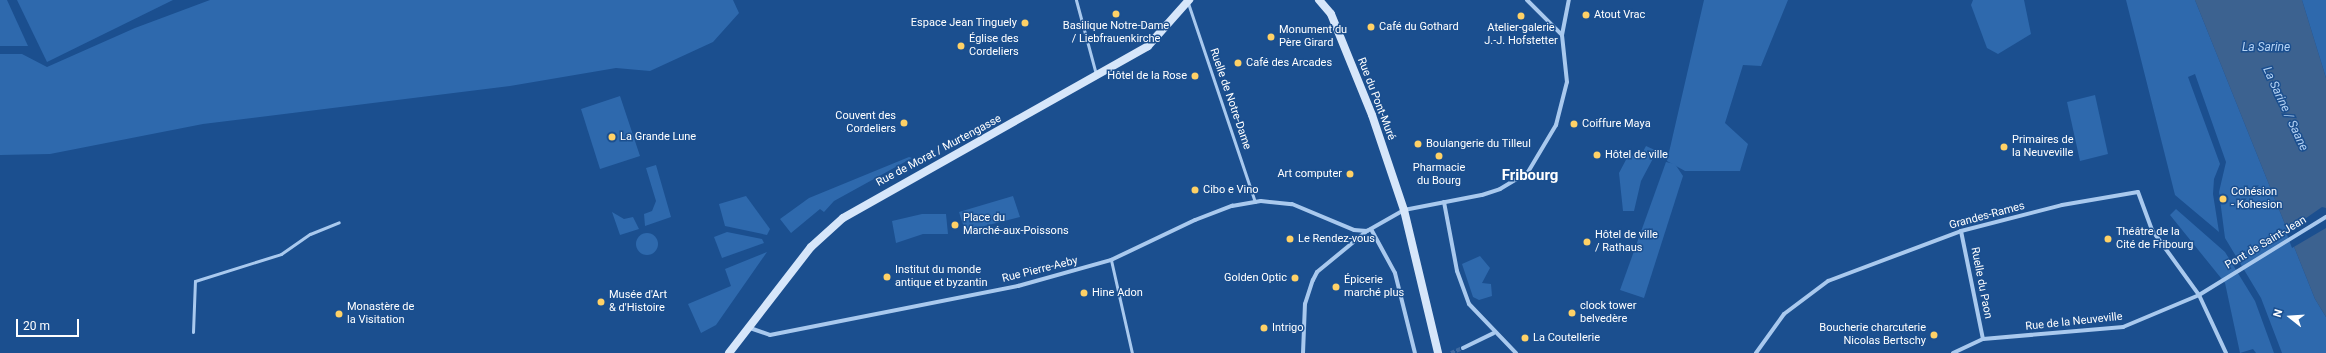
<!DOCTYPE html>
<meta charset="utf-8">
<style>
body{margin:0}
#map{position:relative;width:2326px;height:353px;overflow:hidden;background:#1b4f8f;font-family:Roboto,sans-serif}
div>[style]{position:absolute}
.green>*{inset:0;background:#2e69ad}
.round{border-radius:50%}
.water>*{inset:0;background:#3c6290}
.pier>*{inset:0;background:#1b4f8f}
.street-tunnel>*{height:4px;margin-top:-2px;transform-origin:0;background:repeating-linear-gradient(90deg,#3d69a0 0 4px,transparent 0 6px)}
.lane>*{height:3px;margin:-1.5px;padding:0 1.5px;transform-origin:1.5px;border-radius:1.5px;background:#a9c9ee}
.street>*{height:4px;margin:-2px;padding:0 2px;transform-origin:2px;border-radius:2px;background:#a9c9ee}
.secondary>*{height:8px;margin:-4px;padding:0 4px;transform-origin:4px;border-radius:4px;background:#d6e6fa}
.dots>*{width:11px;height:11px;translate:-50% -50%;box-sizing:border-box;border:2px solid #1b4f8f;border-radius:50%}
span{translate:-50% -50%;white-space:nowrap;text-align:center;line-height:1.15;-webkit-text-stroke:3px #1b4f8f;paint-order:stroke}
.poi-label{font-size:11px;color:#fff}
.left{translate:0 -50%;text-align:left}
.right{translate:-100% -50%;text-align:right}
.street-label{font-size:11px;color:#fff}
.water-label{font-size:12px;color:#b5d3f5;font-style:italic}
.district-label{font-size:15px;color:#fff;font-weight:700}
.north{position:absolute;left:2270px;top:297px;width:40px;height:40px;-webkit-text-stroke:3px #1b4f8f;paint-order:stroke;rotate:287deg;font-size:11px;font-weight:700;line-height:16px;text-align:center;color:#fff}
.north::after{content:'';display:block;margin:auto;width:14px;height:18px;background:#fff;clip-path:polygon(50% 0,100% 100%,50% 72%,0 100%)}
.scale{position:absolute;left:16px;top:319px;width:63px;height:18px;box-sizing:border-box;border:2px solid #fff;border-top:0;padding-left:5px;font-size:12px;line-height:14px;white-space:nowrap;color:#fff;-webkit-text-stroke:3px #1b4f8f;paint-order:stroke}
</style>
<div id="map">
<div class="green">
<div style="clip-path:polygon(0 0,7px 0,28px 46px,0 46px)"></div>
<div style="clip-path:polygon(17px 0,173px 0,47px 62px)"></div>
<div style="clip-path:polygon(210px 0,733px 0,739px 13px,713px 42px,650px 71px,616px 68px,510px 86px,203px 124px,50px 154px,0 155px,0 54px,22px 54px,47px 67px,135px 28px)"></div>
<div style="clip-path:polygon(1704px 0,1788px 0,1761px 66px,1743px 65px,1725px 123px,1748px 144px,1740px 171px,1685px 171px,1667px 161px)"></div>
<div style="clip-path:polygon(1973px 0,2024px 0,2031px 34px,1998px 54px,1987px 48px,1971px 5px)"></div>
<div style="clip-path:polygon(2126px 0,2195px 0,2315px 299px,2326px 317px,2326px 353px,2282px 353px,2261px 298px,2225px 238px,2219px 192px,2226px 162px,2195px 74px,2188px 77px,2220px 164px,2214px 179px,2213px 194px,2219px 232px,2175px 195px)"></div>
<div style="clip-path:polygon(2302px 0,2326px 0,2326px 78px)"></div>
<div style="clip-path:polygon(2095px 95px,2108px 154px,2080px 161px,2067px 102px)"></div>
<div style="clip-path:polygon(620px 96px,640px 156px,600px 169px,581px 109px)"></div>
<div style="clip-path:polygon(1646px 146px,1657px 151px,1641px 181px,1634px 211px,1623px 211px,1619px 173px,1629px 154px,1639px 159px)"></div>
<div style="clip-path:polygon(909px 157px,912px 158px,834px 201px,824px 212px,820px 209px,791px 233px,780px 219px,809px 198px)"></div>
<div style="clip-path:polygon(1666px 162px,1675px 164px,1683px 176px,1644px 298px,1620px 290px)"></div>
<div style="clip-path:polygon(656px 165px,671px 217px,645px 226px,644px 214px,652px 211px,656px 201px,646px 168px)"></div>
<div style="clip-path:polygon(746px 196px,770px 229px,767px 235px,725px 226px,719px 204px)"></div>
<div style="clip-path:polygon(1013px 196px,1020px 217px,965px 231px,959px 212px)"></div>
<div style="clip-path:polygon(2176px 209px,2225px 252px,2255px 301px,2274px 353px,2256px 353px,2253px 349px,2240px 353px,2225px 283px,2170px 215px)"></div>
<div style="clip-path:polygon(612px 212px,624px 219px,633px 217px,639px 229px,620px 235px)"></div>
<div style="clip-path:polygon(922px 214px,946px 214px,948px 234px,923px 234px,896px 243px,892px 221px)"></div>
<div style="clip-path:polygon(727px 232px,762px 239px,764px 243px,722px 258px,714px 237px)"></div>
<div class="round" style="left:636px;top:233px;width:22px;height:22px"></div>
<div style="clip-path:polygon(767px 252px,716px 325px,701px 333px,688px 304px,731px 286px,725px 269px)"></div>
<div style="clip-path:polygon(1480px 256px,1490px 268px,1482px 283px,1491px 284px,1492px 296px,1479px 300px,1473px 297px,1462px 264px)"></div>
</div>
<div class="water">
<div style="clip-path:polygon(2195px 0,2302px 0,2326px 78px,2326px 317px,2315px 299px)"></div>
</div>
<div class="pier">
<div style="clip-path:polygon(2322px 207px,2326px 208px,2326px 228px,2292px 248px,2286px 232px)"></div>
</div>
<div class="street-tunnel">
<div style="left:1451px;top:353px;width:13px;rotate:-23deg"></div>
</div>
<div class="lane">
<div style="left:1076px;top:0;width:77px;rotate:74.9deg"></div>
<div style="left:1188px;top:3px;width:210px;rotate:71.4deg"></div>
<div style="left:1111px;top:260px;width:95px;rotate:77.3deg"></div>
<div style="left:193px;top:332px;width:51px;rotate:-87.8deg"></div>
<div style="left:195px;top:281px;width:90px;rotate:-17.4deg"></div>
<div style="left:281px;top:254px;width:35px;rotate:-35deg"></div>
<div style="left:310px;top:234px;width:31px;rotate:-22deg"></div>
</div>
<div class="street">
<div style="left:1527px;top:0;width:49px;rotate:45deg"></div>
<div style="left:1444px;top:202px;width:70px;rotate:79.3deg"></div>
<div style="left:1457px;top:271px;width:35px;rotate:70deg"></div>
<div style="left:1469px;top:304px;width:68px;rotate:46.2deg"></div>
<div style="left:1371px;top:229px;width:50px;rotate:61.4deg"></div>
<div style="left:1395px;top:273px;width:82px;rotate:76deg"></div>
<div style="left:1961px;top:231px;width:110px;rotate:78.5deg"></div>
<div style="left:750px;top:328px;width:21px;rotate:19deg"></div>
<div style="left:770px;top:335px;width:253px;rotate:-11.2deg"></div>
<div style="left:1018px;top:286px;width:97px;rotate:-15.6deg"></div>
<div style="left:1111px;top:260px;width:93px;rotate:-25.5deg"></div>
<div style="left:1195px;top:220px;width:40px;rotate:-21deg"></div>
<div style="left:1232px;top:206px;width:29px;rotate:-10deg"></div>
<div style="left:1261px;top:201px;width:31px;rotate:6deg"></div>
<div style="left:1292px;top:204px;width:67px;rotate:22.8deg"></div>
<div style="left:1354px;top:230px;width:13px;rotate:4deg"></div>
<div style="left:1463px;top:348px;width:34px;rotate:-26deg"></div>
<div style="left:1303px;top:353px;width:49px;rotate:-87.7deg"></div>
<div style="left:1305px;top:304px;width:25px;rotate:-72deg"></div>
<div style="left:1313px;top:280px;width:9px;rotate:-63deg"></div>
<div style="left:1317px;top:272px;width:65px;rotate:-39.4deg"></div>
<div style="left:1367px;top:231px;width:43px;rotate:-29.6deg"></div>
<div style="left:1404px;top:210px;width:79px;rotate:-10.9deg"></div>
<div style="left:1482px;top:195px;width:19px;rotate:-18deg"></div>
<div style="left:1500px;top:189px;width:33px;rotate:-31deg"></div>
<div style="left:1528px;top:172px;width:55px;rotate:-59.2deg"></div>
<div style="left:1556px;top:125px;width:44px;rotate:-75.7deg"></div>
<div style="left:1567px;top:82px;width:47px;rotate:-96.1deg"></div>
<div style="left:1562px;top:35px;width:36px;rotate:-79deg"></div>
<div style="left:1756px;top:353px;width:48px;rotate:-54.3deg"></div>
<div style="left:1784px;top:314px;width:55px;rotate:-36.9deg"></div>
<div style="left:1828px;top:281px;width:142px;rotate:-20.6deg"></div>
<div style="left:1961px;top:231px;width:104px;rotate:-14.4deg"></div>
<div style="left:2062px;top:205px;width:77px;rotate:-9.7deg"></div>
<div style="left:2138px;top:192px;width:40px;rotate:69.8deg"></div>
<div style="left:2152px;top:230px;width:80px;rotate:54.1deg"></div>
<div style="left:2199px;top:295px;width:64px;rotate:65deg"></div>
<div style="left:1953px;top:353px;width:33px;rotate:-25deg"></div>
<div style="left:1983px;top:339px;width:141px;rotate:-4.9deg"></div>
<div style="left:2123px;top:327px;width:82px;rotate:-22.8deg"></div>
<div style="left:2199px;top:295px;width:149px;rotate:-31.6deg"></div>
</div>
<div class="secondary">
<div style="left:1319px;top:0;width:18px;rotate:49deg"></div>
<div style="left:1331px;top:14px;width:109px;rotate:67.9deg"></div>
<div style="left:1372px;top:115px;width:100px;rotate:71.4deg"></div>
<div style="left:1404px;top:210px;width:147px;rotate:76.6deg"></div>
<div style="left:729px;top:353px;width:134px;rotate:-52.3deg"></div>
<div style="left:811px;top:247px;width:43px;rotate:-42.2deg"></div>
<div style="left:843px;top:218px;width:350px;rotate:-29.4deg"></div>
<div style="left:1148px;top:46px;width:62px;rotate:-48.3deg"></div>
</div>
<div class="dots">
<div style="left:1116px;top:14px;background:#ffd166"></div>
<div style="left:1586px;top:15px;background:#ffd166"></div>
<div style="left:1521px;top:16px;background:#ffd166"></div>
<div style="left:1025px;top:23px;background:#ffd166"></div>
<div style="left:1371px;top:27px;background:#ffd166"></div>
<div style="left:1271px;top:37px;background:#ffd166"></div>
<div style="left:961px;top:46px;background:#ffd166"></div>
<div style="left:1238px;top:63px;background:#ffd166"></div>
<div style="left:1195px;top:76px;background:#ffd166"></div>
<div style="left:904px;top:123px;background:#ffd166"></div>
<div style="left:1574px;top:124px;background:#ffd166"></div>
<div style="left:612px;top:137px;background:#ffd166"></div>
<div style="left:1418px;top:144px;background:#ffd166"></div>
<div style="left:2004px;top:147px;background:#ffd166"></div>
<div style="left:1597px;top:155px;background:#ffd166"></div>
<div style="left:1439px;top:156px;background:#ffd166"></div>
<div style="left:1350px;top:174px;background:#ffd166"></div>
<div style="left:1195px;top:190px;background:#ffd166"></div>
<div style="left:2223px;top:199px;background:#ffd166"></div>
<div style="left:955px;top:225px;background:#ffd166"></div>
<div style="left:1290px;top:239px;background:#ffd166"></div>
<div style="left:2108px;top:239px;background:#ffd166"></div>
<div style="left:1587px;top:242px;background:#ffd166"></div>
<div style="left:887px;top:277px;background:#ffd166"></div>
<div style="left:1295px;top:278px;background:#ffd166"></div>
<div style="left:1336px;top:287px;background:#ffd166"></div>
<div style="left:1084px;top:293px;background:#ffd166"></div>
<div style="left:601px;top:302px;background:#ffd166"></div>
<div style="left:1572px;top:313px;background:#ffd166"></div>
<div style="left:339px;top:314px;background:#ffd166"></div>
<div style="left:1264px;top:328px;background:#ffd166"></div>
<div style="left:1934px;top:335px;background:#ffd166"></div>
<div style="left:1525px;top:338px;background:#ffd166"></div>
</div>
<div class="poi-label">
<span class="left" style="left:1594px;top:15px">Atout Vrac</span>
<span class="right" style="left:1017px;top:23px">Espace Jean Tinguely</span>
<span style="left:1116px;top:33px">Basilique Notre-Dame<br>/ Liebfrauenkirche</span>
<span class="left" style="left:1379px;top:27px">Café du Gothard</span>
<span style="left:1521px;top:35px">Atelier-galerie<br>J.-J. Hofstetter</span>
<span class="left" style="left:1279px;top:37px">Monument du<br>Père Girard</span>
<span class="left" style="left:969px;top:46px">Église des<br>Cordeliers</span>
<span class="left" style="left:1246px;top:63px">Café des Arcades</span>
<span class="right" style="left:1187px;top:76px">Hôtel de la Rose</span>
<span class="right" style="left:896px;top:123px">Couvent des<br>Cordeliers</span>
<span class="left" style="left:1582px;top:124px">Coiffure Maya</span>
<span class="left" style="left:620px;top:137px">La Grande Lune</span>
<span class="left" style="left:2012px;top:147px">Primaires de<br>la Neuveville</span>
<span class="left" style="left:1426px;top:144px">Boulangerie du Tilleul</span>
<span class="left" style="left:1605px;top:155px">Hôtel de ville</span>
<span style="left:1439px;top:175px">Pharmacie<br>du Bourg</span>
<span class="right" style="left:1342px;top:174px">Art computer</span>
<span class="left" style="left:1203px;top:190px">Cibo e Vino</span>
<span class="left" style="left:2231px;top:199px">Cohésion<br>- Kohesion</span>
<span class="left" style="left:963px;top:225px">Place du<br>Marché-aux-Poissons</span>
<span class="left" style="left:2116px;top:239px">Théâtre de la<br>Cité de Fribourg</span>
<span class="left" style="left:1595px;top:242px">Hôtel de ville<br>/ Rathaus</span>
<span class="left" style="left:1298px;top:239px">Le Rendez-vous</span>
<span class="left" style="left:895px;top:277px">Institut du monde<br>antique et byzantin</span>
<span class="right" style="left:1287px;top:278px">Golden Optic</span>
<span class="left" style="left:1344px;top:287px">Épicerie<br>marché plus</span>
<span class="left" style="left:1092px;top:293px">Hine Adon</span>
<span class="left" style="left:609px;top:302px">Musée d'Art<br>&amp; d'Histoire</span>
<span class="left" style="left:1580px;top:313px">clock tower<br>belvedère</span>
<span class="left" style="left:347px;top:314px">Monastère de<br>la Visitation</span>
<span class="left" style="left:1272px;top:328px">Intrigo</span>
<span class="right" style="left:1926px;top:335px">Boucherie charcuterie<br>Nicolas Bertschy</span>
<span class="left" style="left:1533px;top:338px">La Coutellerie</span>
</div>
<div class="street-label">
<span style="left:1230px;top:99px;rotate:71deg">Ruelle de Notre-Dame</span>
<span style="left:1376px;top:99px;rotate:69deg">Rue du Pont-Muré</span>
<span style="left:939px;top:151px;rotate:-28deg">Rue de Morat / Murtengasse</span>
<span style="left:1987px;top:216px;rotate:-15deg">Grandes-Rames</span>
<span style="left:2266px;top:243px;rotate:-31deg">Pont de Saint-Jean</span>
<span style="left:1040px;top:270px;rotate:-14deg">Rue Pierre-Aeby</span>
<span style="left:1981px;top:283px;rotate:79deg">Ruelle du Paon</span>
<span style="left:2074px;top:322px;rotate:-6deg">Rue de la Neuveville</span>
</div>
<div class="water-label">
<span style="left:2266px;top:48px">La Sarine</span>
<span style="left:2285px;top:109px;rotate:65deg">La Sarine / Saane</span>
</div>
<div class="district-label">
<span style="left:1530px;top:176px">Fribourg</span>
</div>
<div class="north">N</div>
<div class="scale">20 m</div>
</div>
